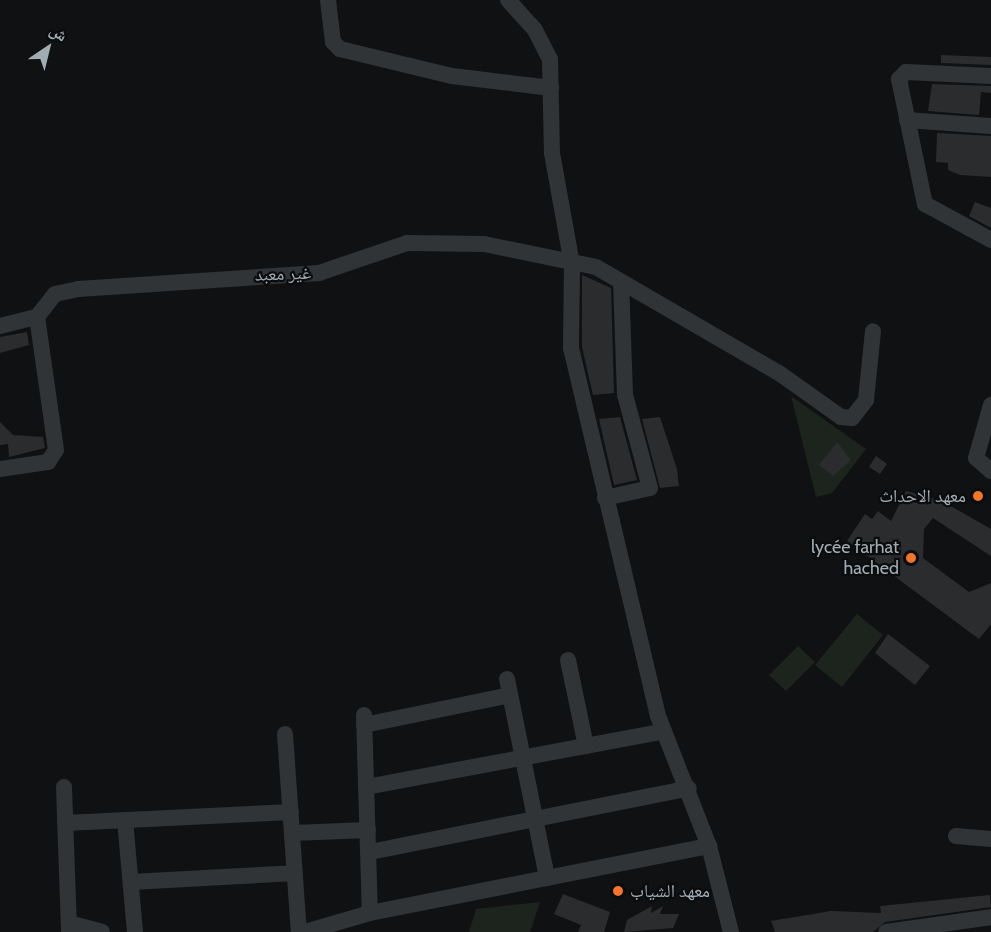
<!DOCTYPE html>
<meta charset="utf-8">
<style>
body{margin:0}
#map{position:relative;width:991px;height:932px;overflow:hidden;background:#101112;font-family:Cabin,"Noto Naskh Arabic",sans-serif}
div>[style]{position:absolute}
.green>*{inset:0;background:#1d241d}
.building>*{inset:0;background:#2b2c2e}
.minor>*{height:16px;margin:-8px;padding:0 8px;transform-origin:8px;border-radius:8px;background:#313437}
.dots>*{width:16px;height:16px;translate:-50% -50%;box-sizing:border-box;border:3px solid #0b0c0d;border-radius:50%}
span{translate:-50% -50%;white-space:nowrap;text-align:center;line-height:1.15;-webkit-text-stroke:4.5px #0b0c0d;paint-order:stroke}
.street-label{font-size:18px;color:#a1acb3}
.poi-label{font-size:18px;color:#a1acb3}
.right{translate:-100% -50%;text-align:right}
.left{translate:0 -50%;text-align:left}
.north{position:absolute;left:18px;top:18px;width:60px;height:60px;-webkit-text-stroke:4px #0b0c0d;paint-order:stroke;rotate:35deg;font-size:16px;font-weight:700;line-height:24px;text-align:center;color:#a1acb3}
.north::after{content:'';display:block;margin:auto;width:21px;height:27px;background:#a1acb3;clip-path:polygon(50% 0,100% 100%,50% 72%,0 100%)}
</style>
<div id="map">
<div class="green">
<div style="clip-path:polygon(791px 396px,866px 449px,832px 493px,816px 497px)"></div>
<div style="clip-path:polygon(857px 614px,883px 635px,842px 687px,815px 665px)"></div>
<div style="clip-path:polygon(798px 646px,815px 662px,786px 691px,769px 675px)"></div>
<div style="clip-path:polygon(540px 902px,530px 932px,469px 932px,476px 909px)"></div>
</div>
<div class="building">
<div style="clip-path:polygon(941px 55px,991px 57px,991px 65px,941px 63px)"></div>
<div style="clip-path:polygon(932px 84px,991px 86px,991px 93px,981px 92px,979px 115px,928px 111px)"></div>
<div style="clip-path:polygon(937px 133px,991px 136px,991px 177px,960px 175px,948px 170px,948px 163px,936px 162px)"></div>
<div style="clip-path:polygon(975px 202px,991px 208px,991px 228px,969px 216px)"></div>
<div style="clip-path:polygon(582px 275px,611px 288px,614px 393px,593px 395px,582px 347px)"></div>
<div style="clip-path:polygon(27px 332px,29px 345px,0 353px,0 337px)"></div>
<div style="clip-path:polygon(620px 417px,637px 480px,614px 485px,599px 419px)"></div>
<div style="clip-path:polygon(660px 417px,677px 469px,679px 486px,660px 488px,642px 419px)"></div>
<div style="clip-path:polygon(0 422px,13px 435px,43px 437px,45px 448px,9px 457px,8px 444px,0 445px)"></div>
<div style="clip-path:polygon(837px 442px,851px 460px,833px 476px,819px 465px)"></div>
<div style="clip-path:polygon(876px 456px,887px 464px,880px 474px,869px 467px)"></div>
<div style="clip-path:polygon(906px 491px,942px 501px,991px 529px,991px 556px,933px 518px,924px 529px,923px 558px,969px 592px,991px 583px,991px 624px,979px 639px,847px 541px,865px 514px,872px 519px,878px 511px,891px 521px)"></div>
<div style="clip-path:polygon(888px 634px,930px 666px,915px 685px,875px 653px)"></div>
<div style="clip-path:polygon(563px 894px,610px 912px,604px 932px,578px 932px,581px 925px,554px 914px)"></div>
<div style="clip-path:polygon(990px 895px,991px 907px,885px 922px,873px 932px,775px 932px,771px 921px,831px 911px,881px 913px,880px 906px)"></div>
<div style="clip-path:polygon(652px 906px,651px 913px,663px 906px,660px 914px,679px 914px,673px 928px,624px 932px,627px 920px)"></div>
</div>
<div class="minor">
<div style="left:328px;top:0;width:42px;rotate:83.2deg"></div>
<div style="left:333px;top:42px;width:10px;rotate:45deg"></div>
<div style="left:340px;top:49px;width:115px;rotate:13.6deg"></div>
<div style="left:452px;top:76px;width:100px;rotate:6.9deg"></div>
<div style="left:508px;top:0;width:40px;rotate:48deg"></div>
<div style="left:535px;top:30px;width:33px;rotate:63deg"></div>
<div style="left:550px;top:59px;width:94px;rotate:88.8deg"></div>
<div style="left:552px;top:153px;width:113px;rotate:79.8deg"></div>
<div style="left:572px;top:264px;width:84px;rotate:90.7deg"></div>
<div style="left:571px;top:348px;width:378px;rotate:76.7deg"></div>
<div style="left:658px;top:716px;width:140px;rotate:68.6deg"></div>
<div style="left:709px;top:846px;width:89px;rotate:75.7deg"></div>
<div style="left:991px;top:76px;width:85px;rotate:-177.3deg"></div>
<div style="left:906px;top:72px;width:10px;rotate:135deg"></div>
<div style="left:899px;top:79px;width:128px;rotate:78.3deg"></div>
<div style="left:925px;top:204px;width:75px;rotate:28.6deg"></div>
<div style="left:907px;top:120px;width:84px;rotate:4.1deg"></div>
<div style="left:0;top:326px;width:38px;rotate:-14deg"></div>
<div style="left:37px;top:317px;width:29px;rotate:-52deg"></div>
<div style="left:55px;top:294px;width:24px;rotate:-12deg"></div>
<div style="left:78px;top:289px;width:242px;rotate:-3.8deg"></div>
<div style="left:319px;top:273px;width:93px;rotate:-18.8deg"></div>
<div style="left:407px;top:243px;width:77px;rotate:0.7deg"></div>
<div style="left:484px;top:244px;width:114px;rotate:11.6deg"></div>
<div style="left:596px;top:267px;width:211px;rotate:30.1deg"></div>
<div style="left:779px;top:373px;width:76px;rotate:35.4deg"></div>
<div style="left:841px;top:417px;width:11px;rotate:5deg"></div>
<div style="left:852px;top:418px;width:23px;rotate:-52deg"></div>
<div style="left:866px;top:400px;width:69px;rotate:-84.2deg"></div>
<div style="left:991px;top:405px;width:55px;rotate:105.8deg"></div>
<div style="left:976px;top:458px;width:20px;rotate:41deg"></div>
<div style="left:0;top:469px;width:49px;rotate:-8.3deg"></div>
<div style="left:48px;top:462px;width:14px;rotate:-56deg"></div>
<div style="left:56px;top:450px;width:134px;rotate:-98.1deg"></div>
<div style="left:605px;top:498px;width:46px;rotate:-12.5deg"></div>
<div style="left:650px;top:488px;width:96px;rotate:-105deg"></div>
<div style="left:625px;top:395px;width:113px;rotate:-92deg"></div>
<div style="left:568px;top:660px;width:88px;rotate:78.2deg"></div>
<div style="left:507px;top:679px;width:203px;rotate:78.6deg"></div>
<div style="left:364px;top:715px;width:198px;rotate:88.3deg"></div>
<div style="left:364px;top:725px;width:149px;rotate:-11.6deg"></div>
<div style="left:285px;top:734px;width:198px;rotate:86deg"></div>
<div style="left:64px;top:787px;width:145px;rotate:88deg"></div>
<div style="left:366px;top:787px;width:303px;rotate:-10.6deg"></div>
<div style="left:125px;top:820px;width:112px;rotate:84.9deg"></div>
<div style="left:65px;top:823px;width:226px;rotate:-2.8deg"></div>
<div style="left:292px;top:833px;width:76px;rotate:-2.3deg"></div>
<div style="left:956px;top:836px;width:35px;rotate:5deg"></div>
<div style="left:370px;top:852px;width:325px;rotate:-11.3deg"></div>
<div style="left:131px;top:882px;width:164px;rotate:-3.1deg"></div>
<div style="left:69px;top:923px;width:34px;rotate:15deg"></div>
<div style="left:305px;top:932px;width:68px;rotate:-16.3deg"></div>
<div style="left:370px;top:913px;width:346px;rotate:-11.2deg"></div>
<div style="left:886px;top:932px;width:106px;rotate:-8.1deg"></div>
</div>
<div class="dots">
<div style="left:978px;top:496px;background:#f37527"></div>
<div style="left:911px;top:558px;background:#f37527"></div>
<div style="left:618px;top:891px;background:#f37527"></div>
</div>
<div class="street-label">
<span style="left:283px;top:274px;rotate:-2deg">غير معبد</span>
</div>
<div class="poi-label">
<span class="right" style="left:966px;top:496px">معهد الاحداث</span>
<span class="right" style="left:899px;top:558px">lycée farhat<br>hached</span>
<span class="left" style="left:630px;top:891px">معهد الشياب</span>
</div>
<div class="north">ش</div>
</div>
